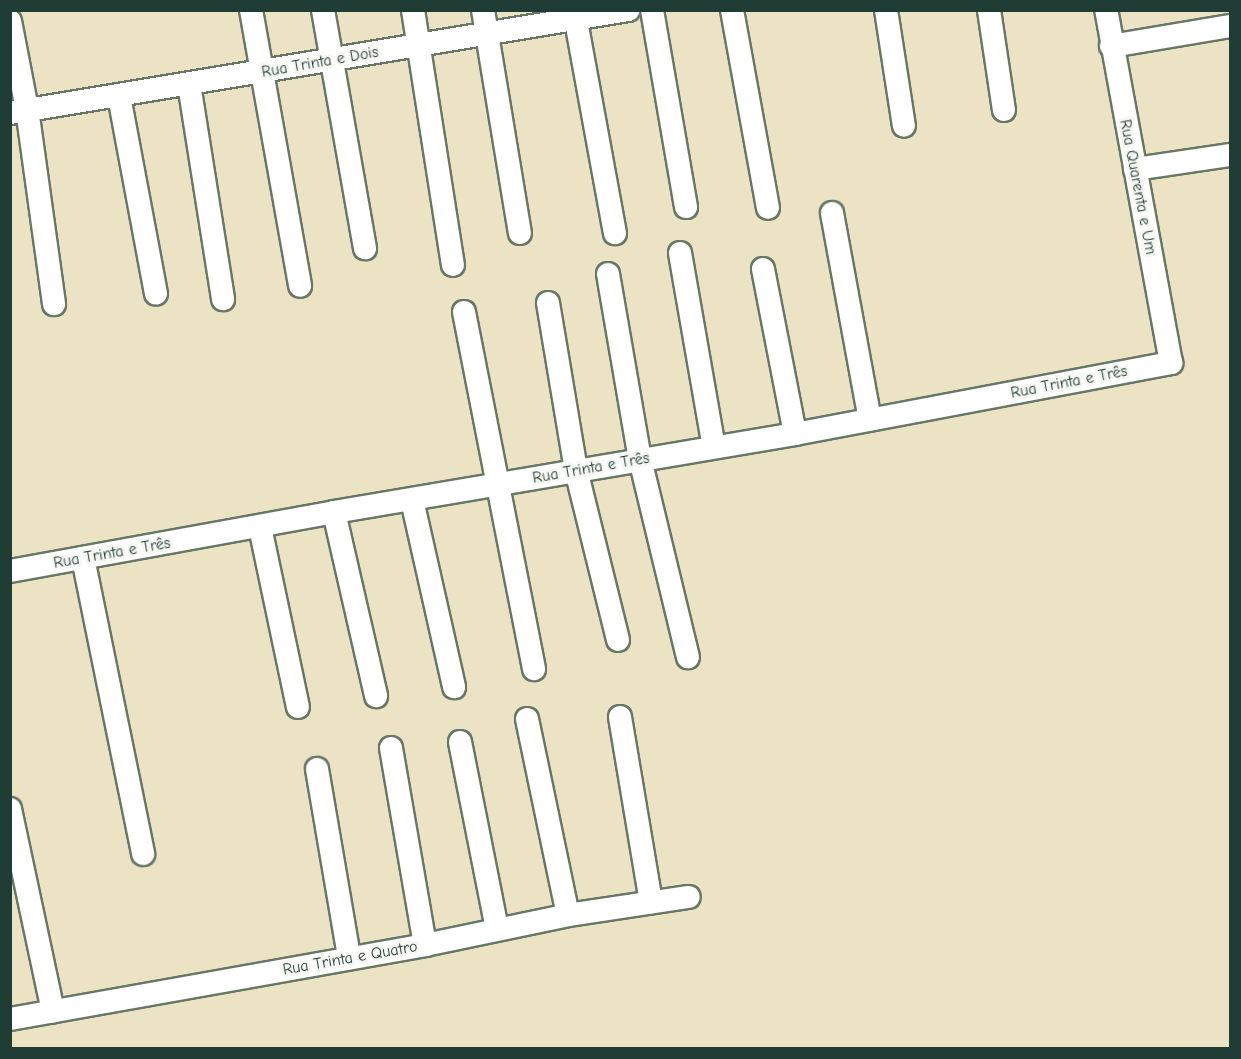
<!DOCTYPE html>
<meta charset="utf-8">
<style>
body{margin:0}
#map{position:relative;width:1241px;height:1059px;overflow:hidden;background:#ebe3c4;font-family:"Comic Neue",sans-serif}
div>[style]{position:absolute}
.roads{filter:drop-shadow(2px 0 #676) drop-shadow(-2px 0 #676) drop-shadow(0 2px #676) drop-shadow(0 -2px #676)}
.minor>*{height:22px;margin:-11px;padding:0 11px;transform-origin:11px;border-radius:11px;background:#fff}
span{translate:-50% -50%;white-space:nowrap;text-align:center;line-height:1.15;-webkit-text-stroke:6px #f6f6f2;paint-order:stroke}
.street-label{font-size:16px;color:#1f3d34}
.frame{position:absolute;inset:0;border:12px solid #1f3d34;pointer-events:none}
</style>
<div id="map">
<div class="roads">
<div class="minor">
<div style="left:251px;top:10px;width:280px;rotate:79.9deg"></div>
<div style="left:323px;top:10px;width:242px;rotate:80deg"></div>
<div style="left:413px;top:10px;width:258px;rotate:81.1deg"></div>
<div style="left:483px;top:10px;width:226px;rotate:80.6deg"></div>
<div style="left:574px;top:10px;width:227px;rotate:79.6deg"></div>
<div style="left:652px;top:10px;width:200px;rotate:80.2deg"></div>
<div style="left:732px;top:10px;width:201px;rotate:79.7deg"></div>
<div style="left:886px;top:10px;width:117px;rotate:81.2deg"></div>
<div style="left:989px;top:10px;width:101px;rotate:81.5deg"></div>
<div style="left:10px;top:21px;width:90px;rotate:79.1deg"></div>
<div style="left:27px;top:109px;width:197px;rotate:82.1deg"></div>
<div style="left:1111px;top:46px;width:121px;rotate:-9.5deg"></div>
<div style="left:189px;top:84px;width:218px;rotate:81deg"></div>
<div style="left:119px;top:96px;width:201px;rotate:79.4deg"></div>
<div style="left:10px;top:113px;width:627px;rotate:-9.46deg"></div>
<div style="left:1135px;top:169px;width:96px;rotate:-8.4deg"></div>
<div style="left:832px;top:213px;width:210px;rotate:79.6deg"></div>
<div style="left:680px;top:253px;width:197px;rotate:80.1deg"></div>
<div style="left:763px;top:269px;width:168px;rotate:79deg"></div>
<div style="left:608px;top:274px;width:188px;rotate:80.2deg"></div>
<div style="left:640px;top:459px;width:204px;rotate:76.4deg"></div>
<div style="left:548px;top:303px;width:169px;rotate:80.5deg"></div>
<div style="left:576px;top:470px;width:175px;rotate:76.1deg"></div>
<div style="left:464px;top:312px;width:364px;rotate:78.9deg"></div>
<div style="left:412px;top:500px;width:192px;rotate:77.3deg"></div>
<div style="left:334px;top:512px;width:189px;rotate:77.1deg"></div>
<div style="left:260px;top:527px;width:184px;rotate:78.1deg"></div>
<div style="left:83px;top:558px;width:302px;rotate:78.5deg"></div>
<div style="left:10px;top:571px;width:329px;rotate:-10.3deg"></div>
<div style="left:334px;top:512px;width:468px;rotate:-9.6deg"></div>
<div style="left:795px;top:434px;width:383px;rotate:-10.7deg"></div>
<div style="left:1171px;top:363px;width:359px;rotate:-100.4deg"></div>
<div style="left:620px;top:717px;width:188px;rotate:80.5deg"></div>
<div style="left:527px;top:719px;width:200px;rotate:78.2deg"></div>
<div style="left:460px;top:742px;width:191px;rotate:78.8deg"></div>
<div style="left:391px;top:748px;width:200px;rotate:80.2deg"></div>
<div style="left:317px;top:769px;width:191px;rotate:80.3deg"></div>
<div style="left:10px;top:809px;width:207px;rotate:78deg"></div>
<div style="left:10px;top:1019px;width:422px;rotate:-10.1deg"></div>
<div style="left:425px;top:945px;width:146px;rotate:-11.8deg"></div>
<div style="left:568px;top:915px;width:122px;rotate:-8.5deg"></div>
</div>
</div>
<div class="street-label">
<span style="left:320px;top:62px;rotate:-10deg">Rua Trinta e Dois</span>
<span style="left:1138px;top:187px;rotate:79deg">Rua Quarenta e Um</span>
<span style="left:1069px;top:382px;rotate:-11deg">Rua Trinta e Três</span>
<span style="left:591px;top:468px;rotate:-10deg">Rua Trinta e Três</span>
<span style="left:112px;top:553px;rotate:-10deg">Rua Trinta e Três</span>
<span style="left:350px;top:958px;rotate:-10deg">Rua Trinta e Quatro</span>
</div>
<div class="frame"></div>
</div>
